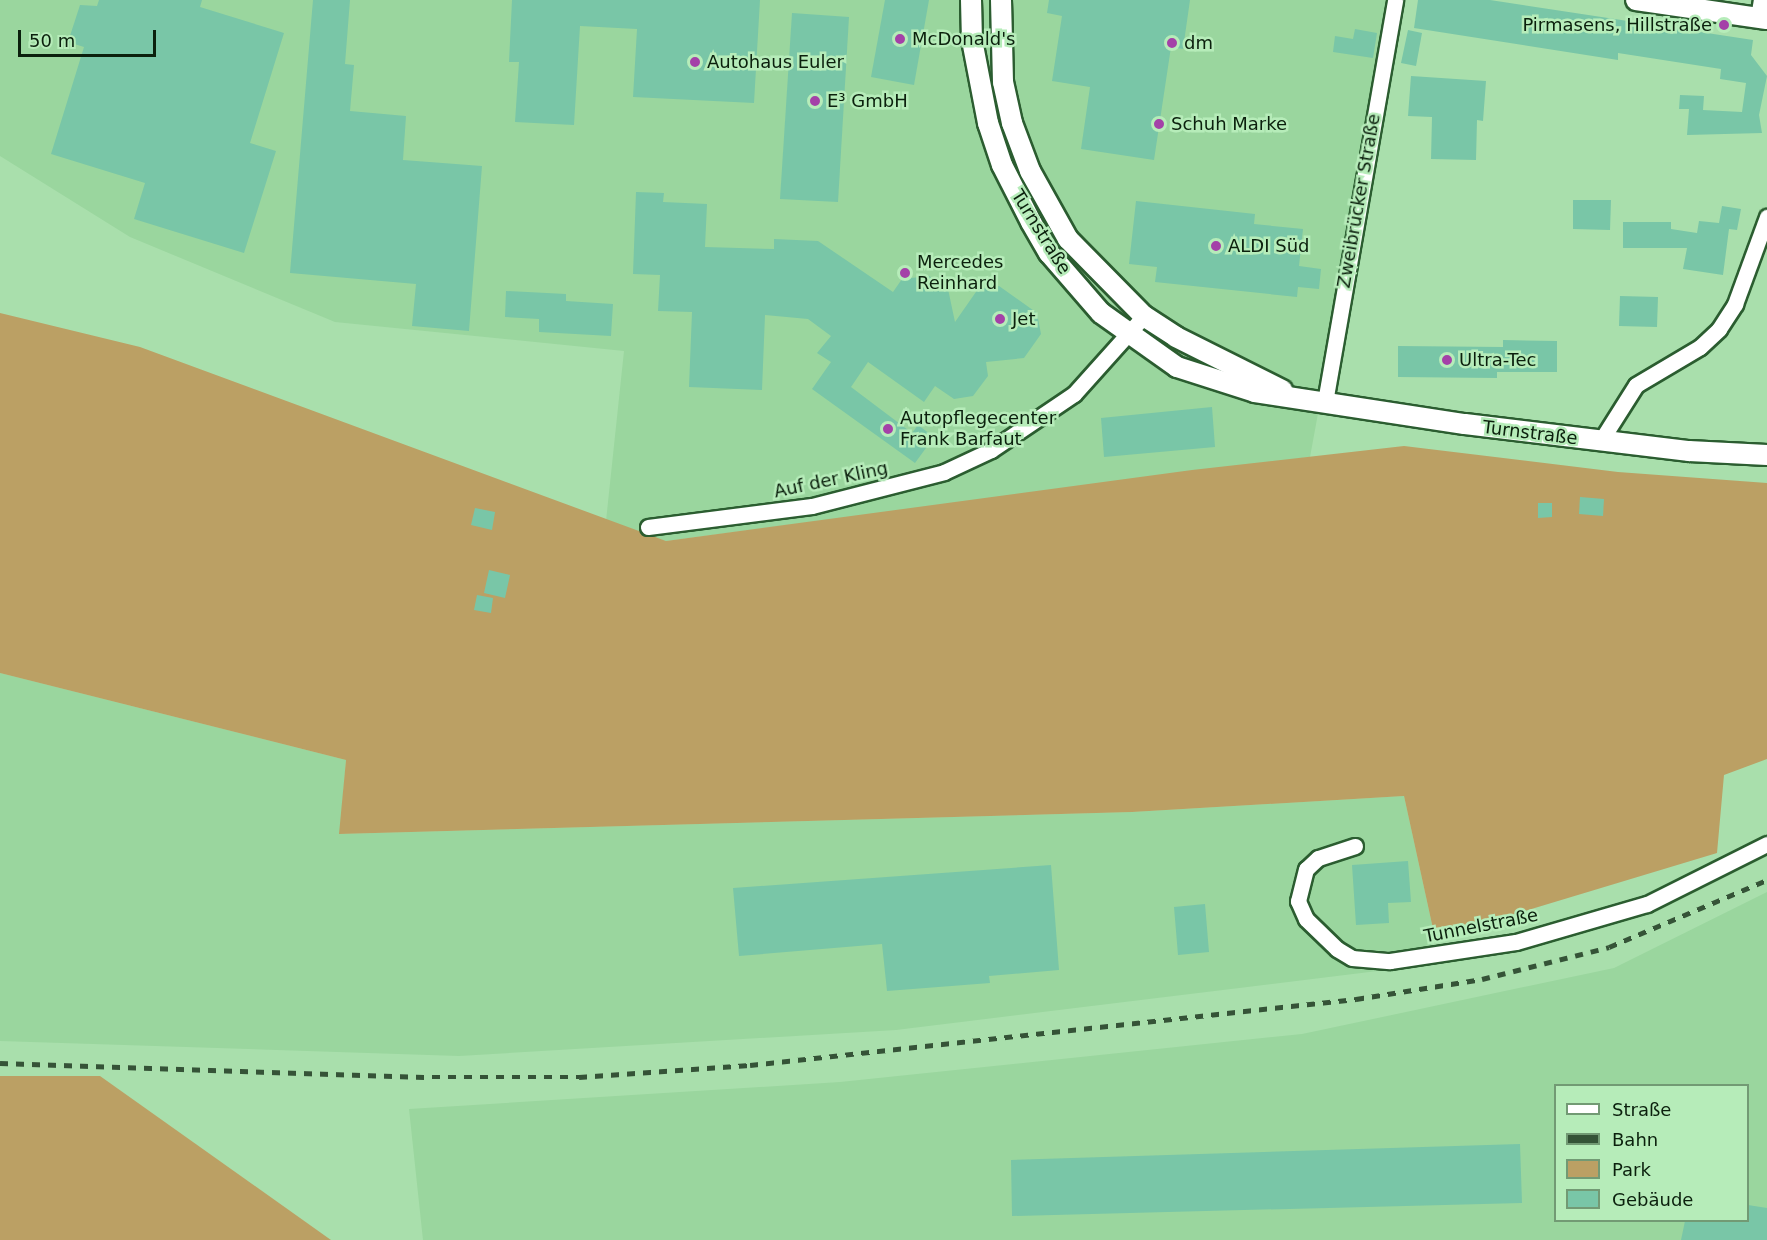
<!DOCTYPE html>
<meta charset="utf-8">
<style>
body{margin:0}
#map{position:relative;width:1767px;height:1240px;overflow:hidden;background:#a9dfac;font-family:"DejaVu Sans",sans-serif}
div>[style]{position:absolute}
.built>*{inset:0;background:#9ad69e}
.green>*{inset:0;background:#bba064}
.building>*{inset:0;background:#79c6a7}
.roads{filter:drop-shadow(2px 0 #2b5d30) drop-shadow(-2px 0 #2b5d30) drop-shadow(0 2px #2b5d30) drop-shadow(0 -2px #2b5d30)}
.minor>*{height:15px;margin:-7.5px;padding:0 7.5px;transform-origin:7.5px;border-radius:7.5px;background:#fff}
.tertiary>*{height:20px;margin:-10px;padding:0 10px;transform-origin:10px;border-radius:10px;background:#fff}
.rail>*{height:4.5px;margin-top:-2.25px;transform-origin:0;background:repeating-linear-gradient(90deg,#355337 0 8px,transparent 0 16px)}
.dots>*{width:16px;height:16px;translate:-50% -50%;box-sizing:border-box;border:3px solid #b6ecb9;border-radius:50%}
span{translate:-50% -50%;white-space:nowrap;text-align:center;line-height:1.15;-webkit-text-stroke:5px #b6ecb9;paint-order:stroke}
.poi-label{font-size:18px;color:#0b200d}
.right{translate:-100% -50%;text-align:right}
.left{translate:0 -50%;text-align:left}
.street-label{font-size:18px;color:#0b200d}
.legend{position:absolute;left:1554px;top:1084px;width:195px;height:138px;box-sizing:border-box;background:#b6ecb9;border:2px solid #729a74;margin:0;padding:8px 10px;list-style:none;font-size:18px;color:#0b200d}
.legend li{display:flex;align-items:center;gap:12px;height:30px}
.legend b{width:30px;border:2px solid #729a74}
.scale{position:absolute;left:18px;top:30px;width:138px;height:27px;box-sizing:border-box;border:3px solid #0b200d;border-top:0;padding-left:8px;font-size:18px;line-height:21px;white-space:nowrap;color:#0b200d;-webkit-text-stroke:4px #b6ecb9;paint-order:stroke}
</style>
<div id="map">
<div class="built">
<div style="clip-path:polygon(0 0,1394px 0,1310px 457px,666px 541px,606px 521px,624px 351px,335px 322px,130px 237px,0 156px)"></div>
<div style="clip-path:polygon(0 673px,346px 760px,340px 834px,1132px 812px,1404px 796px,1435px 938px,1418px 966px,896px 1030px,459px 1056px,0 1041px)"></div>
<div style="clip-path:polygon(evenodd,1767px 892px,1767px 1240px,423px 1240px,409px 1109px,840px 1082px,1302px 1034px,1614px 968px,1767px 892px,1556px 1086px,1748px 1086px,1748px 1220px,1556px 1220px,1556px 1086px)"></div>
</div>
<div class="green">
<div style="clip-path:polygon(0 313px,140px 347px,666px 541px,1192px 470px,1404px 446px,1618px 472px,1767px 483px,1767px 759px,1724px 775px,1717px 853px,1435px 938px,1404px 796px,1132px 812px,339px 834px,346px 760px,0 673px)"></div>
<div style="clip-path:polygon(0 1076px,100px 1076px,331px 1240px,0 1240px)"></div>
</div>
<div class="building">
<div style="clip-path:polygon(99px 0,202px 0,200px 7px,284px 33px,250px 143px,276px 151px,244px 253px,134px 219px,145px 183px,51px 154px,84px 47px,68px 42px,80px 5px,97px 6px)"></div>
<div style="clip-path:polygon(313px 0,350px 0,345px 64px,354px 65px,350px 111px,406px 116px,403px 160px,482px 166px,469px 331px,412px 326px,416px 284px,290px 273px)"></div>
<div style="clip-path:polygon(512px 0,760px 0,754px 103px,633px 97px,637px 29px,580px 26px,574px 125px,515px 122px,519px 62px,509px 62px)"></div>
<div style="clip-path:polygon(885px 0,929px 0,914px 85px,871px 77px)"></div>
<div style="clip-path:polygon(1049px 0,1190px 0,1183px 49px,1171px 47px,1154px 160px,1081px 149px,1090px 87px,1052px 81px,1062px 16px,1047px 13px)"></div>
<div style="clip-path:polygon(1418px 0,1490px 0,1753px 40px,1751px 55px,1767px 76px,1759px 115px,1762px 133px,1687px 135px,1689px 109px,1679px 109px,1680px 95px,1704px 96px,1703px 110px,1742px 112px,1746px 83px,1720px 79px,1721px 69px,1618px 53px,1618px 60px,1414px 28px)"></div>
<div style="clip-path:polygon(792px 13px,849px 17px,838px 202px,780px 199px)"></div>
<div style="clip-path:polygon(1355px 29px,1377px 33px,1373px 58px,1333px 52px,1335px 36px,1353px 39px)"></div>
<div style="clip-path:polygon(1408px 30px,1422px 33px,1416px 66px,1401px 63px)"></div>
<div style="clip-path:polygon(1411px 76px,1486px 81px,1483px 121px,1477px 120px,1476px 160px,1431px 159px,1432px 117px,1408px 116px)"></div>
<div style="clip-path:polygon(636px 192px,664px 193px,663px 202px,707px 204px,705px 247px,774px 249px,774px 239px,818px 241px,893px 292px,902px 279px,929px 276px,948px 289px,955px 322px,978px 289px,999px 286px,1037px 313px,1041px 334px,1024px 358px,986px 362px,988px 376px,973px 396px,954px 399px,935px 386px,924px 402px,868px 362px,851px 387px,912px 433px,918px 425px,934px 437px,915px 463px,812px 389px,831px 362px,817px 353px,831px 336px,808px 319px,765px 315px,762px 390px,689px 387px,692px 312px,658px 311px,660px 275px,633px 274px)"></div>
<div style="clip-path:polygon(1573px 200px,1611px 200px,1610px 230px,1573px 229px)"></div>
<div style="clip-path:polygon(1136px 201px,1255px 214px,1254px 224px,1303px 229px,1299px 266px,1321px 269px,1319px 289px,1298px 287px,1297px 297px,1155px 282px,1157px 267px,1129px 264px)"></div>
<div style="clip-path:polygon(1722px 206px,1741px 209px,1737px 230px,1729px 229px,1723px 275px,1683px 269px,1687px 248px,1623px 248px,1623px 222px,1671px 222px,1671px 229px,1697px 233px,1699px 221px,1719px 223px)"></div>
<div style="clip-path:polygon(506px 291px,566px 294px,566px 301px,613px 304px,611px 336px,539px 332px,539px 319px,505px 317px)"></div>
<div style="clip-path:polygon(1620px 296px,1658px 297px,1657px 327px,1619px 326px)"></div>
<div style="clip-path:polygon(1503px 340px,1557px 341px,1557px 372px,1497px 372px,1497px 378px,1398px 377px,1398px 346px,1503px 347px)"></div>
<div style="clip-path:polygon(1212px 407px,1215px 447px,1104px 457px,1101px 418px)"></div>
<div style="clip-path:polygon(1580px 497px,1604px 499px,1603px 516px,1579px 514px)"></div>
<div style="clip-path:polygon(1538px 503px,1552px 503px,1552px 517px,1538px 518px)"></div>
<div style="clip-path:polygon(475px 508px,495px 512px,492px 530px,471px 525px)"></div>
<div style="clip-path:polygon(489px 570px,510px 575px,505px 598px,484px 593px)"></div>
<div style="clip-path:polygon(477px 595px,493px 598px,491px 613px,474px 610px)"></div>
<div style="clip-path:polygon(1408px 861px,1411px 902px,1388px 903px,1389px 923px,1356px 925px,1352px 865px)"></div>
<div style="clip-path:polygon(1051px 865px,1059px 970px,989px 976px,990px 983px,887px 991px,882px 944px,739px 956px,733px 888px)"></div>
<div style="clip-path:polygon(1205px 904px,1209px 952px,1178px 955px,1174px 907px)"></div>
<div style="clip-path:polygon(1520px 1144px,1522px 1203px,1012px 1216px,1011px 1160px)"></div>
<div style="clip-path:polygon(1748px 1205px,1767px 1208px,1767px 1240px,1681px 1240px,1685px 1221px,1748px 1221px)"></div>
</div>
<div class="roads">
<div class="minor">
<div style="left:1758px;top:18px;width:18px;rotate:-81deg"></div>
<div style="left:1325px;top:402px;width:408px;rotate:-80.1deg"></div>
<div style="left:1600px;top:442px;width:67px;rotate:-57.7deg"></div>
<div style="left:1636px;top:385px;width:74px;rotate:-30.7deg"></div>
<div style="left:1700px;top:347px;width:26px;rotate:-43deg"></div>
<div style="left:1719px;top:329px;width:30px;rotate:-57deg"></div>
<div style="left:1735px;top:304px;width:93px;rotate:-69.8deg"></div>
<div style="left:648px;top:527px;width:165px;rotate:-7.3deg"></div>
<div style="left:812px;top:506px;width:136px;rotate:-14.4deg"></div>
<div style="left:944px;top:472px;width:52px;rotate:-25.1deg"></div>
<div style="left:991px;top:450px;width:100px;rotate:-34deg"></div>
<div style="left:1074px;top:394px;width:105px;rotate:-48.1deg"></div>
<div style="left:1355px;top:846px;width:39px;rotate:162deg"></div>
<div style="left:1318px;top:858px;width:16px;rotate:137deg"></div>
<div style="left:1306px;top:869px;width:33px;rotate:104deg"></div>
<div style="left:1298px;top:901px;width:20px;rotate:66deg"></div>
<div style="left:1306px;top:919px;width:43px;rotate:44.1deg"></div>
<div style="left:1337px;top:949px;width:17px;rotate:31deg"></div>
<div style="left:1352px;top:958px;width:38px;rotate:5deg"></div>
<div style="left:1390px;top:961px;width:127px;rotate:-8.6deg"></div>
<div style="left:1516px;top:942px;width:136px;rotate:-16.2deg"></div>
<div style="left:1647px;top:904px;width:134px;rotate:-26.6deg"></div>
</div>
<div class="tertiary">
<div style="left:971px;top:0;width:40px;rotate:88.6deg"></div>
<div style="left:972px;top:40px;width:85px;rotate:79.1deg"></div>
<div style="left:988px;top:123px;width:44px;rotate:71.6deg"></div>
<div style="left:1002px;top:165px;width:64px;rotate:63deg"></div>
<div style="left:1031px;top:222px;width:36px;rotate:60deg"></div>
<div style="left:1049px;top:253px;width:79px;rotate:49.1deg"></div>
<div style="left:1101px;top:313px;width:93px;rotate:35.4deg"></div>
<div style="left:1177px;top:367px;width:82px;rotate:17.8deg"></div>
<div style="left:1255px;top:392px;width:212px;rotate:8.7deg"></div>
<div style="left:1465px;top:424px;width:226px;rotate:6.9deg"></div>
<div style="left:1689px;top:451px;width:78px;rotate:2.9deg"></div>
<div style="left:1001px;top:0;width:82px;rotate:88.6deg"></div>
<div style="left:1003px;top:82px;width:42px;rotate:77.6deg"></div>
<div style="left:1012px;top:123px;width:51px;rotate:69.4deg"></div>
<div style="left:1030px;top:171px;width:78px;rotate:60.8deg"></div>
<div style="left:1068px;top:239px;width:108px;rotate:45.4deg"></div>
<div style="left:1144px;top:316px;width:38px;rotate:33deg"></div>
<div style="left:1176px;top:337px;width:119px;rotate:26.6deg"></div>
<div style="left:1636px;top:0;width:132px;rotate:8.3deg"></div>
</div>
</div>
<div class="rail">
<div style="left:0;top:1063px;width:432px;rotate:1.9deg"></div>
<div style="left:432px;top:1077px;width:147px"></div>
<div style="left:579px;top:1077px;width:171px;rotate:-4deg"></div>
<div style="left:750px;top:1065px;width:610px;rotate:-6.22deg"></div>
<div style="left:1356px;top:999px;width:128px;rotate:-9deg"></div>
<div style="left:1482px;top:979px;width:131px;rotate:-14.1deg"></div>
<div style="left:1609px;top:947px;width:172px;rotate:-23deg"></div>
</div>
<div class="dots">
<div style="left:1724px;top:25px;background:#a441a8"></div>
<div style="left:900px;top:39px;background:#a441a8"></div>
<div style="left:1172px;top:43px;background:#a441a8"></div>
<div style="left:695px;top:62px;background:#a441a8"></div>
<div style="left:815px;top:101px;background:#a441a8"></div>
<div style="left:1159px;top:124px;background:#a441a8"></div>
<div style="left:1216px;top:246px;background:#a441a8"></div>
<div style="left:905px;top:273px;background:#a441a8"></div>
<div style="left:1000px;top:319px;background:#a441a8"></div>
<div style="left:1447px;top:360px;background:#a441a8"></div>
<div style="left:888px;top:429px;background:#a441a8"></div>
</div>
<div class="poi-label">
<span class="right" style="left:1712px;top:25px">Pirmasens, Hillstraße</span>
<span class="left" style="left:912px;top:39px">McDonald's</span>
<span class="left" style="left:1184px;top:43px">dm</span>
<span class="left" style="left:707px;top:62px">Autohaus Euler</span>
<span class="left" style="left:827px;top:101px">E³ GmbH</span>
<span class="left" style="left:1171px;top:124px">Schuh Marke</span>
<span class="left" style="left:1228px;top:246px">ALDI Süd</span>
<span class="left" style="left:917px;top:273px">Mercedes<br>Reinhard</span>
<span class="left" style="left:1012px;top:319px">Jet</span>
<span class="left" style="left:1459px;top:360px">Ultra-Tec</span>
<span class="left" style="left:900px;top:429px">Autopflegecenter<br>Frank Barfaut</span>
</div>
<div class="street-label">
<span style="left:1359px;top:201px;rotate:-80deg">Zweibrücker Straße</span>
<span style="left:1041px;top:232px;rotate:58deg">Turnstraße</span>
<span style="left:1530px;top:433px;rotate:7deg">Turnstraße</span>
<span style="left:831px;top:480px;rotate:-12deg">Auf der Kling</span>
<span style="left:1481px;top:926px;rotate:-11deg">Tunnelstraße</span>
</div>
<ul class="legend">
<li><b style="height:8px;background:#fff"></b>Straße</li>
<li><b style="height:8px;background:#355337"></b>Bahn</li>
<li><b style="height:16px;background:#bba064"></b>Park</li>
<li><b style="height:16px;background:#79c6a7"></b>Gebäude</li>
</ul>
<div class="scale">50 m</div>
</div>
